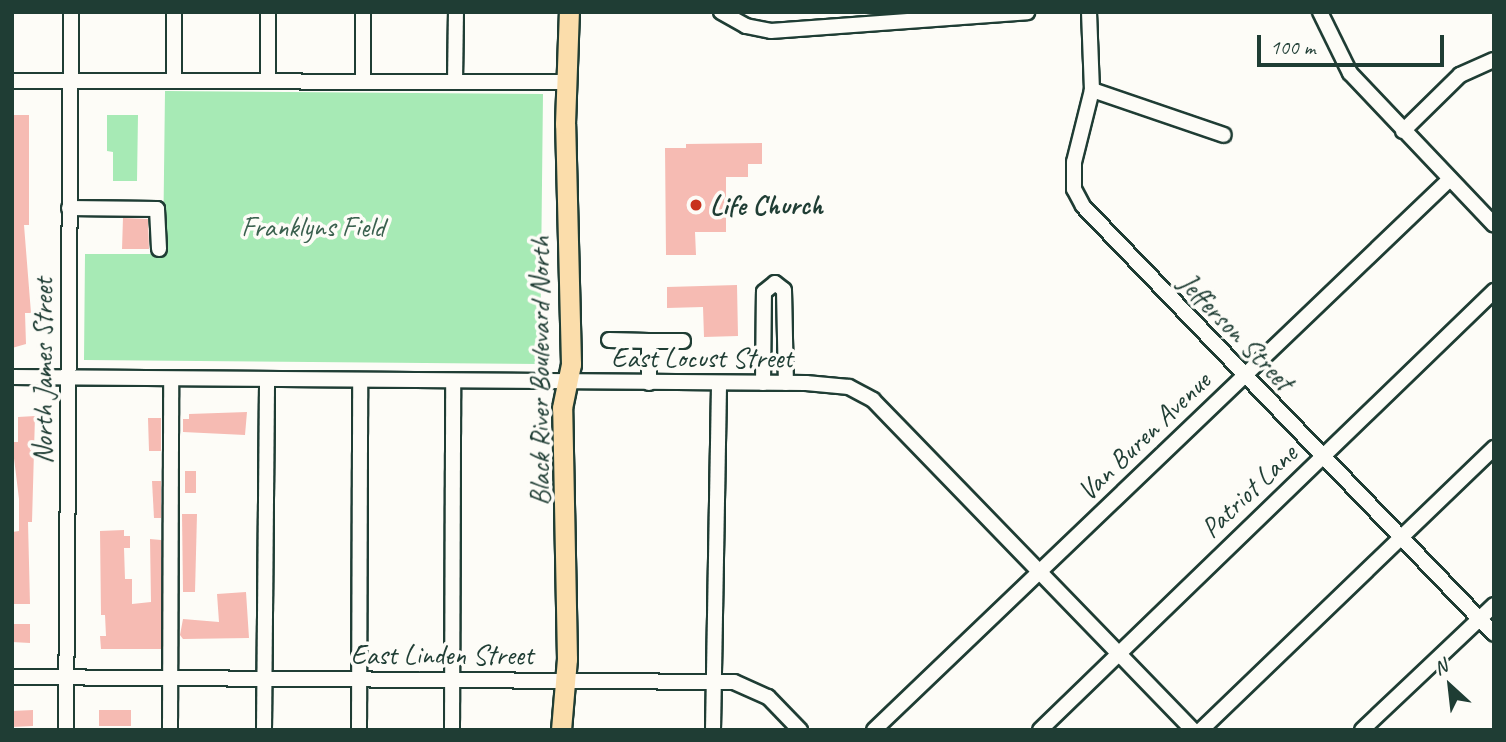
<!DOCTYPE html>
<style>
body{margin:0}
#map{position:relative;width:1506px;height:742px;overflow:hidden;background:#fdfcf7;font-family:Caveat,sans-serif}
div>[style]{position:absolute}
.green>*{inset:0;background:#a7eab5}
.building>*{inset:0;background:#f6bbb3}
.roads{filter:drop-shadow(2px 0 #1f3d34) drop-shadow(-2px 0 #1f3d34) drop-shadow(0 2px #1f3d34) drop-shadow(0 -2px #1f3d34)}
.minor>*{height:14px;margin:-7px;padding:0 7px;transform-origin:7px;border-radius:7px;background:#fdfcf7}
.major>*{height:19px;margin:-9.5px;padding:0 9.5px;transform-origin:9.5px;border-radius:9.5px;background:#fbddab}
.dots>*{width:19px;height:19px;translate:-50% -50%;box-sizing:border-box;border:4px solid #fdfcf7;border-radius:50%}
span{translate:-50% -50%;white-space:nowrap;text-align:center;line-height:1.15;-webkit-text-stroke:7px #fdfcf7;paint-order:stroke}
.poi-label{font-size:28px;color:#1f3d34;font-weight:700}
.left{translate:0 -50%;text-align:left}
.park-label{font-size:28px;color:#3a604e}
.street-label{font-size:28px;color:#1f3d34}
.frame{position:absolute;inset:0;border:14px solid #1f3d34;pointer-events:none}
.north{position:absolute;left:1415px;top:651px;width:70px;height:70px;-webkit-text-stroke:5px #fdfcf7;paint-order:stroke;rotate:333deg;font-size:19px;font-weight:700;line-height:28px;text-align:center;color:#1f3d34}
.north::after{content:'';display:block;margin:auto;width:24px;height:32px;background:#1f3d34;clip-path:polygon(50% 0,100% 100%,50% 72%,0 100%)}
.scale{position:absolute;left:1257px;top:35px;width:187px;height:32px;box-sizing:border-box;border:4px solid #1f3d34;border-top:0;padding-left:9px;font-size:21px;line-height:24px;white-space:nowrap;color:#1f3d34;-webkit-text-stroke:5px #fdfcf7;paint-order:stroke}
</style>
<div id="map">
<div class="green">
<div style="clip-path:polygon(165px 91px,543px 94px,540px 364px,84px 360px,85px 254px,163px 254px)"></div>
<div style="clip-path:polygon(107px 115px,138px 115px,137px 181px,113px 181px,113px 152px,107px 151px)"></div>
</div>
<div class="building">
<div style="clip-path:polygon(12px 115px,29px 115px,29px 225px,24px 225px,31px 313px,25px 313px,26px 344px,12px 348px)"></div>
<div style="clip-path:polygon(762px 143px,762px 164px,748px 164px,748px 177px,726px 177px,726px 232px,695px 232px,696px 255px,666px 255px,665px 148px,686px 148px,686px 144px)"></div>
<div style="clip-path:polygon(123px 218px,148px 219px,149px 249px,122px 249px)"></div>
<div style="clip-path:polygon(737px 285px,738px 336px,704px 337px,703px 307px,667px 308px,667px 287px)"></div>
<div style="clip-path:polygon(247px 412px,245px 435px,183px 432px,183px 419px,189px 419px,189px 414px)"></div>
<div style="clip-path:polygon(35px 416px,32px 522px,28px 522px,30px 604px,12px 604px,12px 532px,19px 531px,19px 499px,12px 442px,18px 442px,18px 417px)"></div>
<div style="clip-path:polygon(148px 418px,161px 418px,161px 451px,149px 451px)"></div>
<div style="clip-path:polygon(185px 471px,196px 471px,196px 493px,185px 493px)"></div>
<div style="clip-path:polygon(152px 481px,161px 481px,161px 518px,154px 518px)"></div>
<div style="clip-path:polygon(182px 514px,197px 514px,195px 592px,183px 592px)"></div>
<div style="clip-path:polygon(124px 530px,124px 536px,130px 536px,130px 548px,124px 548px,125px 579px,132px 579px,132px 604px,151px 602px,150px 539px,161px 540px,161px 649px,101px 649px,100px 636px,106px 636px,105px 615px,101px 615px,100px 531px)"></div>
<div style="clip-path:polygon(246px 592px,249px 638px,183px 639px,180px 635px,183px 619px,219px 622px,217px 594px)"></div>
<div style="clip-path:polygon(12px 624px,30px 624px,30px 643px,12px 642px)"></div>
<div style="clip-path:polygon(33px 710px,33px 726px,12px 727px,12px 711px)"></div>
<div style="clip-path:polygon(99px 710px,131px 710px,131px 726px,99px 726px)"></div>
</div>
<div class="roads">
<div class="minor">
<div style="left:363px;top:12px;width:70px;rotate:90deg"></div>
<div style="left:721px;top:12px;width:29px;rotate:29deg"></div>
<div style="left:746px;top:26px;width:25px;rotate:11deg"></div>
<div style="left:771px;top:31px;width:257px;rotate:-4.2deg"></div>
<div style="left:1089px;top:12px;width:78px;rotate:87.8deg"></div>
<div style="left:1092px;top:90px;width:74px;rotate:104deg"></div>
<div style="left:1074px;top:162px;width:27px;rotate:90deg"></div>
<div style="left:1074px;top:189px;width:19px;rotate:62deg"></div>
<div style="left:1083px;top:206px;width:593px;rotate:46.16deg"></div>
<div style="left:1320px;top:12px;width:68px;rotate:63.8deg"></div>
<div style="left:1350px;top:73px;width:209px;rotate:46.5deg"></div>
<div style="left:12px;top:81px;width:555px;rotate:0.1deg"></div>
<div style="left:174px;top:81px;width:69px;rotate:-90deg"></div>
<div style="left:268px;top:81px;width:69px;rotate:-90deg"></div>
<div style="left:455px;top:82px;width:70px;rotate:-89.2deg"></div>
<div style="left:1092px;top:90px;width:139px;rotate:18.8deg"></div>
<div style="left:1403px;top:131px;width:80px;rotate:-44.5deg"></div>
<div style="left:1460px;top:75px;width:37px;rotate:-24deg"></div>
<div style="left:69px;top:208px;width:88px;rotate:0.7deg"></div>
<div style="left:157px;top:209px;width:40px;rotate:87.1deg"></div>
<div style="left:609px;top:340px;width:40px;rotate:1.4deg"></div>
<div style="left:649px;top:341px;width:42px;rotate:90deg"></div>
<div style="left:649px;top:341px;width:34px"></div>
<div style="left:12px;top:377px;width:794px;rotate:0.43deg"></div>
<div style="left:806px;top:383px;width:43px;rotate:5.3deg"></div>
<div style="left:849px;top:387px;width:27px;rotate:28deg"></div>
<div style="left:873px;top:400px;width:460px;rotate:45.9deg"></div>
<div style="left:763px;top:383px;width:91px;rotate:-89.4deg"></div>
<div style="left:764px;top:292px;width:14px;rotate:-39deg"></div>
<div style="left:775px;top:283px;width:11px;rotate:38deg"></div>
<div style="left:784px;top:290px;width:93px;rotate:88.8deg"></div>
<div style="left:12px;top:677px;width:722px;rotate:0.4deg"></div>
<div style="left:734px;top:682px;width:37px;rotate:24deg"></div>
<div style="left:768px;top:697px;width:46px;rotate:45.9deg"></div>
<div style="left:66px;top:730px;width:718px;rotate:-89.6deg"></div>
<div style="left:170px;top:730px;width:351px;rotate:-89.8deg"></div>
<div style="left:264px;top:730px;width:350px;rotate:-89.5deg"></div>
<div style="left:359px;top:730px;width:350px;rotate:-89.8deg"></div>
<div style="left:452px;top:730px;width:348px;rotate:-89.8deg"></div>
<div style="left:713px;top:730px;width:347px;rotate:-89deg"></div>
<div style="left:874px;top:730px;width:797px;rotate:-43.73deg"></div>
<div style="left:1040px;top:730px;width:632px;rotate:-44.04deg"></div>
<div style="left:1201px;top:730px;width:407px;rotate:-43.9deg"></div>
<div style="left:1362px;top:730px;width:182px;rotate:-43.4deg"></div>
</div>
<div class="major">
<div style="left:561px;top:730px;width:71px;rotate:-85.2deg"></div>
<div style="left:567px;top:659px;width:251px;rotate:-91.1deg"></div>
<div style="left:562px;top:408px;width:45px;rotate:-78.4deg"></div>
<div style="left:571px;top:364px;width:240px;rotate:-91.4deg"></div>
<div style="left:565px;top:124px;width:112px;rotate:-88deg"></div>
</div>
</div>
<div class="dots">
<div style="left:696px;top:205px;background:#c8321e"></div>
</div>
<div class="poi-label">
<span class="left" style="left:710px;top:205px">Life Church</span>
</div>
<div class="park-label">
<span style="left:313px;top:227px">Franklyns Field</span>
</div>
<div class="street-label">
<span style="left:1236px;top:332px;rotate:46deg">Jefferson Street</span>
<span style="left:702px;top:358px">East Locust Street</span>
<span style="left:43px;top:371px;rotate:-90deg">North James Street</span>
<span style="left:540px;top:371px;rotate:-90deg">Black River Boulevard North</span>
<span style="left:1144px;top:436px;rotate:-44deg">Van Buren Avenue</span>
<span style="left:1249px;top:491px;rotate:-44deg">Patriot Lane</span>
<span style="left:442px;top:655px">East Linden Street</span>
</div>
<div class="frame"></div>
<div class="north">N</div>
<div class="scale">100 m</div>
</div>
